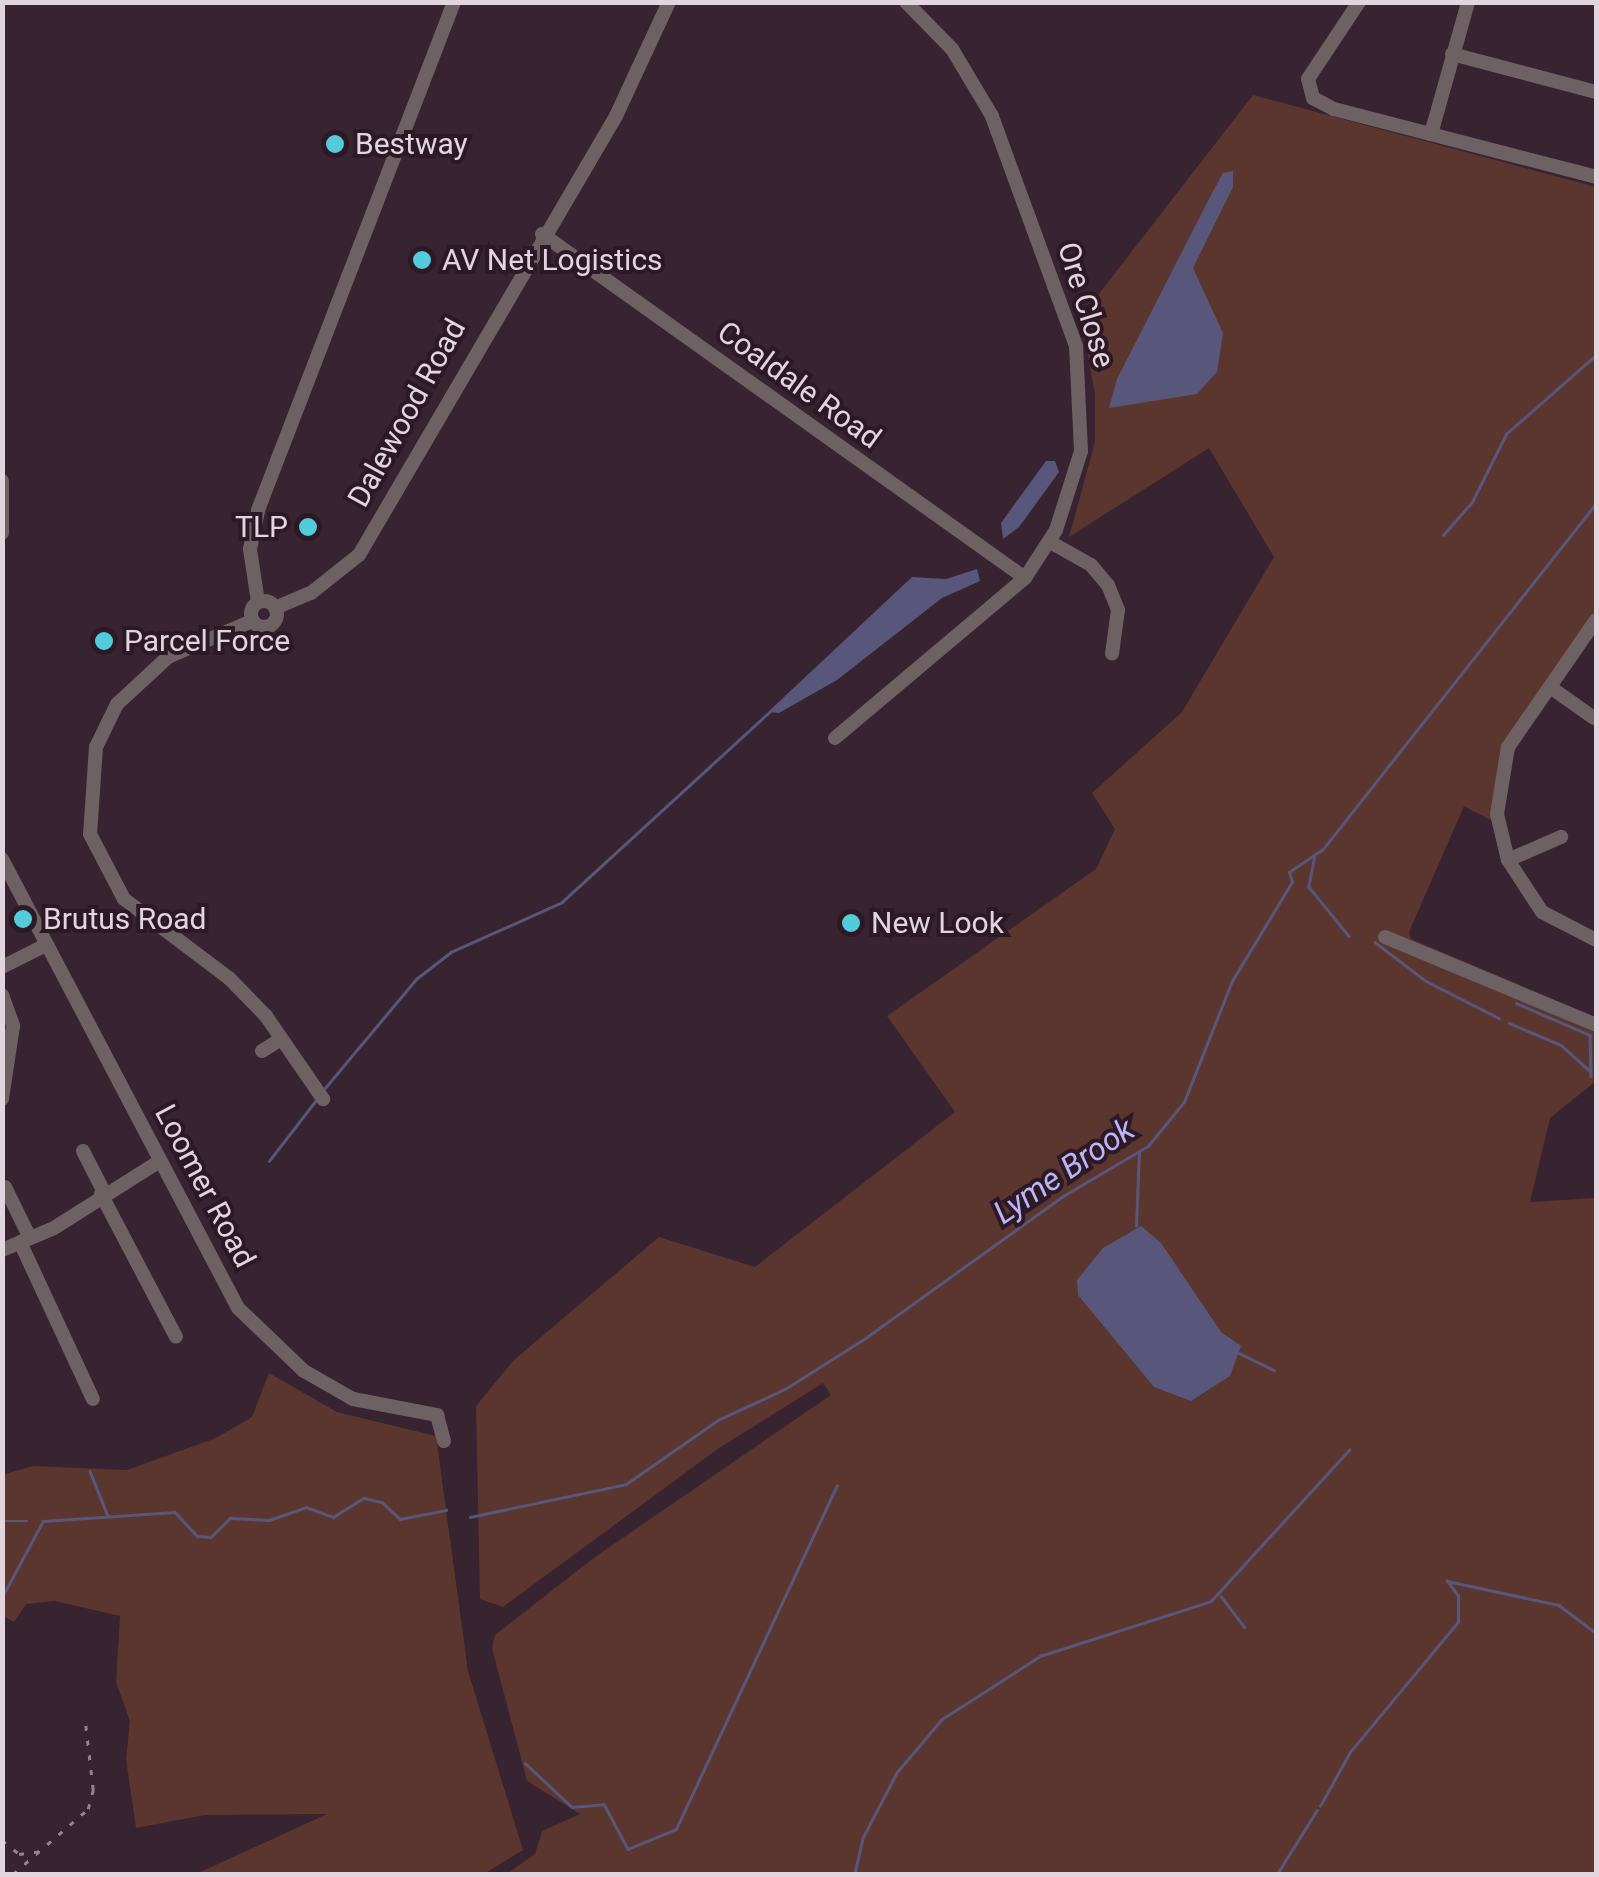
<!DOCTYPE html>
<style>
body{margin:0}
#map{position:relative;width:1599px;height:1877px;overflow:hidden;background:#382330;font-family:Roboto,sans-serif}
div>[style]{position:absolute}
.green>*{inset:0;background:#5a362e}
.water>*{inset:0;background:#59567b}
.stream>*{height:2.5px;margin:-1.25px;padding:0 1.25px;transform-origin:1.25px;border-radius:1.25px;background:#59567b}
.minor>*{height:14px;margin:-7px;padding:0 7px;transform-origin:7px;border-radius:7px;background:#6e6163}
.minor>.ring{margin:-7px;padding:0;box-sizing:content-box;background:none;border:14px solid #6e6163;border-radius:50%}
.rail>*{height:2.5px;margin-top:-1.25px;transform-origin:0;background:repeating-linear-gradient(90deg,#94828d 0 5px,transparent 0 15px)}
.dots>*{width:28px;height:28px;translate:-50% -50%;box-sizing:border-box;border:5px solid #2d1926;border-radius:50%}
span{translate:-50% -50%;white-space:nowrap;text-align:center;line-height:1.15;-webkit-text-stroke:8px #2d1926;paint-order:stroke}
.poi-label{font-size:30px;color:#e3d5de}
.left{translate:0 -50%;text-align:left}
.right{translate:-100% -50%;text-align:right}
.street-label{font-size:30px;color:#e3d5de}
.water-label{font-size:32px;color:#bab6f5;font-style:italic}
.frame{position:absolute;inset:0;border:5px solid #e3d5de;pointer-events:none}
</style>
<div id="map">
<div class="green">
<div style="clip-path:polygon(1253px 95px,1596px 187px,1596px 629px,1517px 743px,1496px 823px,1464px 806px,1409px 932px,1411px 939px,1520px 985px,1516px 997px,1596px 1033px,1596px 1081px,1550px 1118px,1530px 1202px,1596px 1198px,1596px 1874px,507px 1874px,535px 1854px,542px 1831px,580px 1814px,527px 1781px,492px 1648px,495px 1635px,595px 1557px,831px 1395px,823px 1383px,719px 1448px,503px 1607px,480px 1599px,476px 1406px,514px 1360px,659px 1237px,755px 1267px,955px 1112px,887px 1016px,1096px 869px,1115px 829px,1092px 793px,1182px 712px,1274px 557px,1209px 448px,1069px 537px,1095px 442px,1095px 395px,1081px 317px)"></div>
<div style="clip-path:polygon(269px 1373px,337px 1412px,436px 1436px,468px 1671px,523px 1850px,484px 1874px,196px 1874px,327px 1814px,205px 1815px,136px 1828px,126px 1759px,130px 1721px,116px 1682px,120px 1616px,55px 1601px,26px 1604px,14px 1622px,3px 1616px,2px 1475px,33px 1466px,127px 1470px,216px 1438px,252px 1417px)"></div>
</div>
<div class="water">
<div style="clip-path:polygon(1233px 171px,1233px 187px,1193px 268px,1223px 333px,1217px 372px,1197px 394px,1109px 408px,1117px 379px,1210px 197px,1223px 173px)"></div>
<div style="clip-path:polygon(1046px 461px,1055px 461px,1059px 472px,1019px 527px,1003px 539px,1001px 523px)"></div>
<div style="clip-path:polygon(977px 569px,980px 581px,942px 598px,837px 680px,779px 713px,768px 712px,912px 577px,946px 579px)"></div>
<div style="clip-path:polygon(1141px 1226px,1161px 1243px,1221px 1332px,1241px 1346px,1230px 1376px,1191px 1401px,1154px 1387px,1078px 1295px,1077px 1280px,1103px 1248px)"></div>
</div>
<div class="stream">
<div style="left:1443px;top:535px;width:44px;rotate:-48.7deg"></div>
<div style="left:1472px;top:502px;width:76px;rotate:-63.4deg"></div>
<div style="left:1506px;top:434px;width:120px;rotate:-41.3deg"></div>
<div style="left:1315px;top:855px;width:33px;rotate:101deg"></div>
<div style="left:1309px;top:887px;width:63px;rotate:50.8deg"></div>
<div style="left:1375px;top:942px;width:64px;rotate:37.4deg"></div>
<div style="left:1426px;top:981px;width:82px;rotate:26.9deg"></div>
<div style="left:1516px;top:1003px;width:81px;rotate:23.4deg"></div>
<div style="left:1590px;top:1035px;width:41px;rotate:88.6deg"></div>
<div style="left:1509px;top:1023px;width:56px;rotate:22.9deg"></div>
<div style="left:1561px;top:1045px;width:38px;rotate:42deg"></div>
<div style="left:325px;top:1088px;width:142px;rotate:-50.1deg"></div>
<div style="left:416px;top:979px;width:44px;rotate:-37.6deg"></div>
<div style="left:451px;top:952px;width:122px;rotate:-24.2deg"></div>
<div style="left:562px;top:902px;width:281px;rotate:-42.5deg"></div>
<div style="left:269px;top:1161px;width:78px;rotate:-52.3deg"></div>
<div style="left:1136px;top:1226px;width:74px;rotate:-87.7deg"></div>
<div style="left:1239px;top:1353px;width:39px;rotate:26deg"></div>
<div style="left:90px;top:1471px;width:48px;rotate:68.2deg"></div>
<div style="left:470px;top:1517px;width:159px;rotate:-11.9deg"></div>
<div style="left:626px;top:1484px;width:112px;rotate:-34.8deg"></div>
<div style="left:718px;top:1420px;width:74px;rotate:-24.8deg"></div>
<div style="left:785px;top:1389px;width:93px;rotate:-32.3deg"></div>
<div style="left:864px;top:1339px;width:245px;rotate:-35.7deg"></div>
<div style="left:1063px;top:1196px;width:99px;rotate:-30.5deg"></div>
<div style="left:1148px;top:1146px;width:57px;rotate:-50.7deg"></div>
<div style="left:1184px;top:1102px;width:130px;rotate:-68.4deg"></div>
<div style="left:1232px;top:981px;width:116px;rotate:-58.8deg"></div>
<div style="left:1292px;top:882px;width:10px;rotate:-107deg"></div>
<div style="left:1289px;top:872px;width:41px;rotate:-34.1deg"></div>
<div style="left:1323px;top:849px;width:441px;rotate:-51.7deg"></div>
<div style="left:2px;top:1521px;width:25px"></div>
<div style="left:1221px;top:1596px;width:39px;rotate:53deg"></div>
<div style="left:2px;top:1597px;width:86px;rotate:-61.7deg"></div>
<div style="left:43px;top:1521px;width:132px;rotate:-3.9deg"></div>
<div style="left:175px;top:1512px;width:33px;rotate:47deg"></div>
<div style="left:197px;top:1536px;width:14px;rotate:4deg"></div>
<div style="left:211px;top:1537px;width:27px;rotate:-45deg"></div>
<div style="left:230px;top:1518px;width:39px;rotate:3deg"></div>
<div style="left:269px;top:1520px;width:39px;rotate:-19deg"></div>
<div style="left:306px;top:1507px;width:29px;rotate:20deg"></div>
<div style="left:333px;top:1517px;width:36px;rotate:-32deg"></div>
<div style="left:364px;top:1498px;width:18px;rotate:13deg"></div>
<div style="left:382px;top:1502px;width:25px;rotate:43deg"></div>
<div style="left:400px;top:1519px;width:47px;rotate:-11.1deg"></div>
<div style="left:525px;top:1763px;width:64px;rotate:43.1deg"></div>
<div style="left:572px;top:1807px;width:32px;rotate:-5deg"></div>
<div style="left:604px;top:1804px;width:51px;rotate:61.9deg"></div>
<div style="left:628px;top:1849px;width:52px;rotate:-22.6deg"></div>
<div style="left:676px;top:1829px;width:379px;rotate:-64.9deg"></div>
<div style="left:1320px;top:1806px;width:62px;rotate:-60.9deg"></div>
<div style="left:1350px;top:1752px;width:169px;rotate:-50.3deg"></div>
<div style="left:1458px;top:1622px;width:26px;rotate:-90deg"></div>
<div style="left:1458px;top:1596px;width:19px;rotate:-126deg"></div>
<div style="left:1447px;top:1581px;width:115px;rotate:12.1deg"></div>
<div style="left:1559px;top:1605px;width:46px;rotate:37.1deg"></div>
<div style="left:855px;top:1871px;width:35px;rotate:-77deg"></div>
<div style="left:863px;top:1837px;width:73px;rotate:-62.4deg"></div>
<div style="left:897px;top:1772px;width:70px;rotate:-49.7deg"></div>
<div style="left:942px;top:1719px;width:117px;rotate:-32.7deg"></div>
<div style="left:1040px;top:1656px;width:180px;rotate:-17.8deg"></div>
<div style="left:1211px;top:1601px;width:205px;rotate:-47.6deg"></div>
<div style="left:1277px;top:1874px;width:75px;rotate:-58deg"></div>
</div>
<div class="minor">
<div style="left:1359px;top:2px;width:92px;rotate:123.5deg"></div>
<div style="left:1308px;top:79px;width:20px;rotate:75deg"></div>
<div style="left:1313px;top:98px;width:24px;rotate:28deg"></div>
<div style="left:1334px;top:109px;width:271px;rotate:14.5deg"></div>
<div style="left:1452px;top:54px;width:149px;rotate:14.8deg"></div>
<div style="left:1431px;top:134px;width:137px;rotate:-74.3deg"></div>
<div style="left:542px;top:234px;width:593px;rotate:35.46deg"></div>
<div style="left:2px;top:481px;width:52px;rotate:90deg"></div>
<div style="left:1050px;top:542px;width:47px;rotate:29.3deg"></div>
<div style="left:1091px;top:565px;width:26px;rotate:50deg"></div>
<div style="left:1108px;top:585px;width:27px;rotate:68deg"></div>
<div style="left:1118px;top:610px;width:44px;rotate:97.8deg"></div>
<div class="ring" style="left:251px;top:601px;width:12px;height:12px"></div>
<div style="left:258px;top:602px;width:54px;rotate:-98.6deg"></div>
<div style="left:250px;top:549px;width:40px;rotate:-78deg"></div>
<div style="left:258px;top:510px;width:544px;rotate:-68.9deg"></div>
<div style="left:275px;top:608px;width:39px;rotate:-23deg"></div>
<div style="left:311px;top:593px;width:61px;rotate:-38.4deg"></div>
<div style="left:359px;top:555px;width:509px;rotate:-59.65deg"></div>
<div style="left:616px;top:116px;width:126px;rotate:-65.1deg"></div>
<div style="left:1596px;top:620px;width:155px;rotate:124.7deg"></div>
<div style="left:1508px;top:747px;width:68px;rotate:99.3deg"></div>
<div style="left:1497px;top:814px;width:47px;rotate:76.6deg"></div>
<div style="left:1508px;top:860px;width:62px;rotate:56.8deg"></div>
<div style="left:1542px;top:912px;width:61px;rotate:27.4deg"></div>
<div style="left:252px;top:621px;width:91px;rotate:156.8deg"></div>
<div style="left:168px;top:657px;width:69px;rotate:137.3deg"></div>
<div style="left:117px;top:704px;width:48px;rotate:116deg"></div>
<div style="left:96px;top:747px;width:87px;rotate:93.9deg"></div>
<div style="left:90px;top:834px;width:73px;rotate:62.4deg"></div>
<div style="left:124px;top:899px;width:131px;rotate:37deg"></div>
<div style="left:229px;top:978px;width:53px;rotate:45.8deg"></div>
<div style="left:266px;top:1016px;width:101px;rotate:55.5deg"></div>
<div style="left:1550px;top:687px;width:54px;rotate:35.2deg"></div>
<div style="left:835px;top:738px;width:248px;rotate:-40.1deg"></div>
<div style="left:1025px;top:578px;width:57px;rotate:-57.1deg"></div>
<div style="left:1056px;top:530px;width:83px;rotate:-72.4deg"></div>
<div style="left:1081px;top:451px;width:105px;rotate:-92.7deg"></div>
<div style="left:1076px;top:346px;width:245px;rotate:-110.1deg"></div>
<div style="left:992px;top:116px;width:78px;rotate:-120.8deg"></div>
<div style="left:952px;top:49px;width:66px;rotate:-134.4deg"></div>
<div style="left:2px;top:859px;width:507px;rotate:62.27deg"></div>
<div style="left:238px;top:1308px;width:91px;rotate:43.7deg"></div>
<div style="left:304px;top:1371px;width:56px;rotate:29.7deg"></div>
<div style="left:353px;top:1399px;width:86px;rotate:10.8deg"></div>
<div style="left:437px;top:1415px;width:27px;rotate:75deg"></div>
<div style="left:1508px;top:860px;width:58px;rotate:-23.5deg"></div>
<div style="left:1385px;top:937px;width:229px;rotate:22.6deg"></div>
<div style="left:2px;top:967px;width:49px;rotate:-26.6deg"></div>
<div style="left:2px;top:995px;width:33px;rotate:70deg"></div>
<div style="left:13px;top:1026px;width:74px;rotate:98.6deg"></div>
<div style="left:262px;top:1051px;width:22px;rotate:-32deg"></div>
<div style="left:83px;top:1151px;width:46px;rotate:62.9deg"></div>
<div style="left:5px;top:1187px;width:57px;rotate:63.9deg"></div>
<div style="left:101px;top:1194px;width:161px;rotate:62.3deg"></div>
<div style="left:20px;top:1242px;width:173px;rotate:65.1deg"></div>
<div style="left:2px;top:1250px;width:56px;rotate:-22.9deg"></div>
<div style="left:54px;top:1228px;width:125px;rotate:-32.3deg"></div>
</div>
<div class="rail">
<div style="left:2px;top:1840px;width:22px;rotate:39deg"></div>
<div style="left:19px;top:1854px;width:24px;rotate:-7deg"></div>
<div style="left:13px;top:1874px;width:99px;rotate:-40.9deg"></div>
<div style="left:88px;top:1809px;width:20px;rotate:-75deg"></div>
<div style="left:93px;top:1790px;width:69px;rotate:-96.6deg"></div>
</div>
<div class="dots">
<div style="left:335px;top:144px;background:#53cbdb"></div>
<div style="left:422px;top:260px;background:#53cbdb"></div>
<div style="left:308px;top:527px;background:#53cbdb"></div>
<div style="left:104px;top:641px;background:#53cbdb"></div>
<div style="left:23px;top:919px;background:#53cbdb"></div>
<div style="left:851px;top:923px;background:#53cbdb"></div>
</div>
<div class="poi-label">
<span class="left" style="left:355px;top:144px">Bestway</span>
<span class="left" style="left:442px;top:260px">AV Net Logistics</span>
<span class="right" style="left:288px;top:527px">TLP</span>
<span class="left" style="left:124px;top:641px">Parcel Force</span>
<span class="left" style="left:43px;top:919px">Brutus Road</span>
<span class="left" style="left:871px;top:923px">New Look</span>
</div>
<div class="street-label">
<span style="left:1086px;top:305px;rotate:73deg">Ore Close</span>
<span style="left:799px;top:385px;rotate:36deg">Coaldale Road</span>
<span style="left:407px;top:413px;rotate:-61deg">Dalewood Road</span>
<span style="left:205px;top:1186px;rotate:62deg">Loomer Road</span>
</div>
<div class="water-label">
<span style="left:1064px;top:1171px;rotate:-34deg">Lyme Brook</span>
</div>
<div class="frame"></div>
</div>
